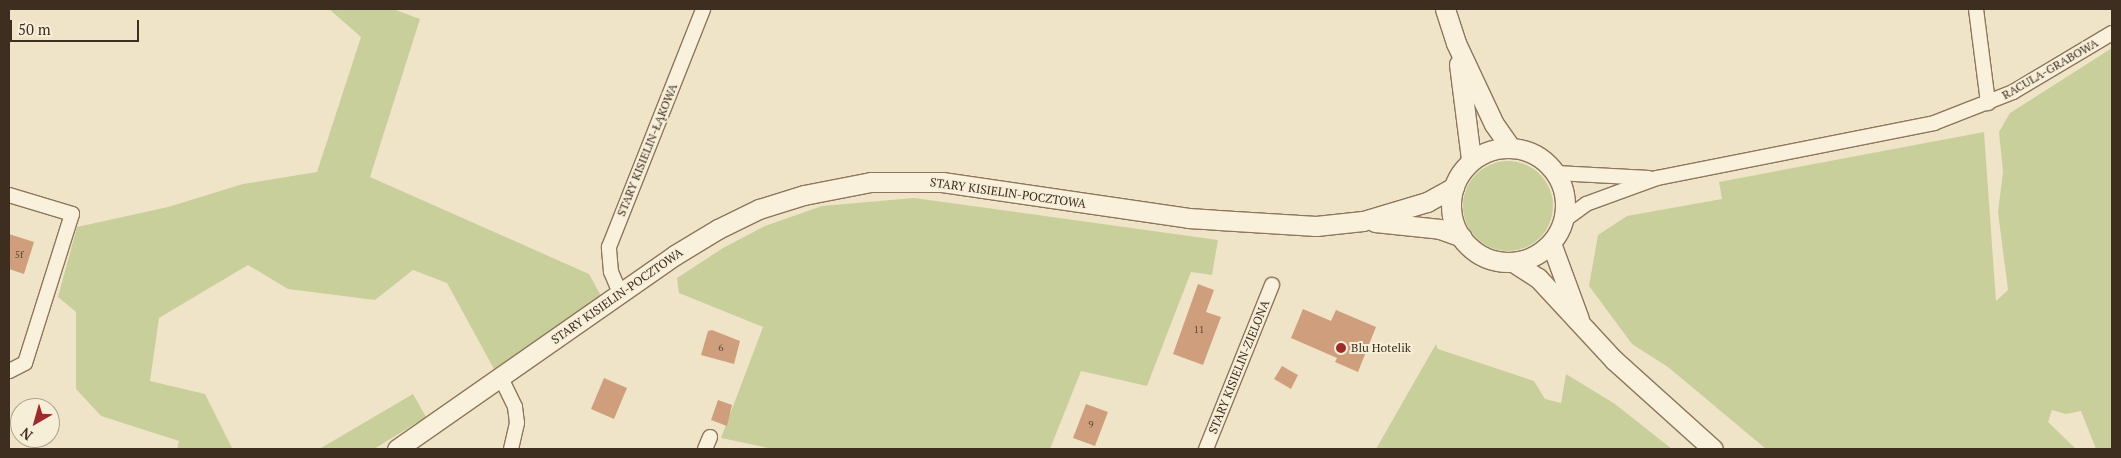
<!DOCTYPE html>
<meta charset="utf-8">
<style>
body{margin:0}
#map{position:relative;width:2121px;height:458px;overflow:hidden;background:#f0e4c8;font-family:"PT Serif",serif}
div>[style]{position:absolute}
.green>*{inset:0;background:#c9cf9b}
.round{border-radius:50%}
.building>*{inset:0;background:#cf9f7d}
.roads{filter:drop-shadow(1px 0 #8d765c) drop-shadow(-1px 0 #8d765c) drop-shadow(0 1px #8d765c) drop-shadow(0 -1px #8d765c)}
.street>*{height:14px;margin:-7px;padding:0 7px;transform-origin:7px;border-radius:7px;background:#faf1dc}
.secondary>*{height:19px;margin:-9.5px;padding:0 9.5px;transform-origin:9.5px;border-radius:9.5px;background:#faf1dc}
.secondary>.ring{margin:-9.5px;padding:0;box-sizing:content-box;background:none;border:19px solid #faf1dc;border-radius:50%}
.dots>*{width:14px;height:14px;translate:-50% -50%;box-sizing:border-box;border:2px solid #f7eed8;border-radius:50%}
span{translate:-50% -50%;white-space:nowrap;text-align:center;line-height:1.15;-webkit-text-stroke:4px #f7eed8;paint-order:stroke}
.number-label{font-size:10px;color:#624a37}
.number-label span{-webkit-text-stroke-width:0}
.street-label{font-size:12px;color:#3d2e20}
.poi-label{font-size:12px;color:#3d2e20}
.left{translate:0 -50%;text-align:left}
.frame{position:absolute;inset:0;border:10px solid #3d2e20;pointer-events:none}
.north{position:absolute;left:10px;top:398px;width:50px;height:50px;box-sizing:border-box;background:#f7eed8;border:1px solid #ada18e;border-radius:50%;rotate:218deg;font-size:14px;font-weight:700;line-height:20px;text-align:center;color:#3d2e20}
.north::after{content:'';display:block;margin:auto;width:18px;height:22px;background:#9e2a2b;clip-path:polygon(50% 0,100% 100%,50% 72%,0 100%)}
.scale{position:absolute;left:10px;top:20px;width:129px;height:22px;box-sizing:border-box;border:2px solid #3d2e20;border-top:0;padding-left:6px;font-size:15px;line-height:18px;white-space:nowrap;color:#3d2e20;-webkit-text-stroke:4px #f7eed8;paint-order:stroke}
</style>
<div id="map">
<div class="green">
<div style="clip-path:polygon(329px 9px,393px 9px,420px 19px,370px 177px,589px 274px,601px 296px,494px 369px,447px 283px,413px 270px,375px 300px,288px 289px,248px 265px,159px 318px,150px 381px,205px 394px,232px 448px,321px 448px,413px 394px,426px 417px,374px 449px,177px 449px,179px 441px,101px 416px,76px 389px,76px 312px,58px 297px,77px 227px,168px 207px,243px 184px,317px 172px,361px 37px)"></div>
<div style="clip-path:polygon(2112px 48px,2112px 449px,2096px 449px,2081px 411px,2066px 414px,2052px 410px,2048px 422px,2076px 449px,1766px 449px,1668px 367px,1632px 344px,1589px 286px,1598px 235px,1627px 216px,1722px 199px,1719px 182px,1984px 132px,1996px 301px,2008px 290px,1998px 212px,2003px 172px,1999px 132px,2010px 113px)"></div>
<div class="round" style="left:1463px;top:161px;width:90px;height:90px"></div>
<div style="clip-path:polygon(914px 198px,1218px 240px,1212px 275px,1191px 272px,1147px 386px,1081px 371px,1050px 449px,773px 449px,721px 438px,763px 327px,679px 293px,677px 278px,723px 248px,765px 226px,822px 206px)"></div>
<div style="clip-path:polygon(1436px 344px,1438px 349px,1534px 381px,1545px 399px,1561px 403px,1566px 374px,1615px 404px,1672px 449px,1376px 449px)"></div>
</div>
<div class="building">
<div style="clip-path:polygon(9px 234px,34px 242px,24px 274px,9px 269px)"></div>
<div style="clip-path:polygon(1198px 284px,1214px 290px,1206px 312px,1221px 317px,1203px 365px,1173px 354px)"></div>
<div style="clip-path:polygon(1303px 309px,1331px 321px,1336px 310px,1376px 327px,1358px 372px,1335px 362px,1337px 358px,1291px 338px)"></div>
<div style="clip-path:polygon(712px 330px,740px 341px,734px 364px,701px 355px,708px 331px)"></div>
<div style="clip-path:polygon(1282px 366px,1298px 375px,1291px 389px,1274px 379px)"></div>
<div style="clip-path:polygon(604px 378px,627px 388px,614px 419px,591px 409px)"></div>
<div style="clip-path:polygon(718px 400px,732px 405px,727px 426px,711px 420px)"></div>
<div style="clip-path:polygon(1086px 404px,1108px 412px,1095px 446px,1073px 438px)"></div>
</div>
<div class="roads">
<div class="street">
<div style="left:1976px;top:9px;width:95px;rotate:82.7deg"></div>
<div style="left:1556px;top:173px;width:93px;rotate:3.1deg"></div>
<div style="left:9px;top:195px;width:66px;rotate:16.8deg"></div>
<div style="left:72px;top:214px;width:156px;rotate:107.5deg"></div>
<div style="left:25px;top:363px;width:18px;rotate:153deg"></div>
<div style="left:1563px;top:221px;width:29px;rotate:-36deg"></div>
<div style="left:1586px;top:204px;width:76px;rotate:-20.1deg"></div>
<div style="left:1657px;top:178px;width:282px;rotate:-11.2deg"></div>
<div style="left:1934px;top:123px;width:85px;rotate:-21.4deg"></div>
<div style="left:2013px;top:92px;width:115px;rotate:-30.8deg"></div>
<div style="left:620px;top:293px;width:23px;rotate:-113deg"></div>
<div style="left:611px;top:272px;width:25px;rotate:-95deg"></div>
<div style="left:609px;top:247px;width:256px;rotate:-68.4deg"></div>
<div style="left:501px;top:378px;width:32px;rotate:64deg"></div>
<div style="left:515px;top:407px;width:16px;rotate:83deg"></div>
<div style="left:517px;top:423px;width:27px;rotate:103deg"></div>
<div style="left:705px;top:449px;width:13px;rotate:-67deg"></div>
<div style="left:1206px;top:449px;width:177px;rotate:-68.1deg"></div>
</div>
<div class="secondary">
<div style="left:1445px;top:9px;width:36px;rotate:72deg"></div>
<div style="left:1456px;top:43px;width:89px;rotate:64.9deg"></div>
<div style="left:1494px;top:124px;width:29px;rotate:55deg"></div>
<div style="left:1459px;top:64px;width:96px;rotate:82.8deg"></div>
<div class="ring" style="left:1451px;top:148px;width:95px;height:95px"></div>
<div style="left:1375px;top:222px;width:65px;rotate:6.1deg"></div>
<div style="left:1440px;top:229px;width:23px;rotate:20deg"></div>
<div style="left:1551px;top:243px;width:81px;rotate:69.8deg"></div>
<div style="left:1513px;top:262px;width:30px;rotate:33deg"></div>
<div style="left:1538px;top:278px;width:112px;rotate:47.2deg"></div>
<div style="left:1614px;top:360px;width:133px;rotate:42deg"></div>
<div style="left:397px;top:449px;width:339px;rotate:-34.9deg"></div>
<div style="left:675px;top:255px;width:50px;rotate:-31.2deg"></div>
<div style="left:718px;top:229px;width:46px;rotate:-26deg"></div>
<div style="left:759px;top:209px;width:47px;rotate:-17.3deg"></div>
<div style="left:804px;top:195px;width:68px;rotate:-11deg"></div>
<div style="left:871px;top:182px;width:71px"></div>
<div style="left:942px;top:182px;width:249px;rotate:8.3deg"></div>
<div style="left:1188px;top:218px;width:128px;rotate:3.6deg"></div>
<div style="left:1316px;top:226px;width:47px;rotate:-6.1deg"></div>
<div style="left:1363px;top:221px;width:67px;rotate:-16.5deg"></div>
<div style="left:1427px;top:202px;width:31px;rotate:-29deg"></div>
</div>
</div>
<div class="dots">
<div style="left:1341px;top:348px;background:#9e2a2b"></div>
</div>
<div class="number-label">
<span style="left:19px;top:255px">5f</span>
<span style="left:1199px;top:330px">11</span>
<span style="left:721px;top:348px">6</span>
<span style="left:1091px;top:425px">9</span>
</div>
<div class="street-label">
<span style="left:2050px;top:69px;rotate:-30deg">RACULA-GRABOWA</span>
<span style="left:647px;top:150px;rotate:-68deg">STARY KISIELIN-ŁĄKOWA</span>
<span style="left:1008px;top:193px;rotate:8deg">STARY KISIELIN-POCZTOWA</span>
<span style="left:617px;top:296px;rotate:-35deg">STARY KISIELIN-POCZTOWA</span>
<span style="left:1239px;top:367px;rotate:-68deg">STARY KISIELIN-ZIELONA</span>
</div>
<div class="poi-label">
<span class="left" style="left:1351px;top:348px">Blu Hotelik</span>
</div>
<div class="frame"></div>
<div class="north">N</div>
<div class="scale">50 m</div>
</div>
